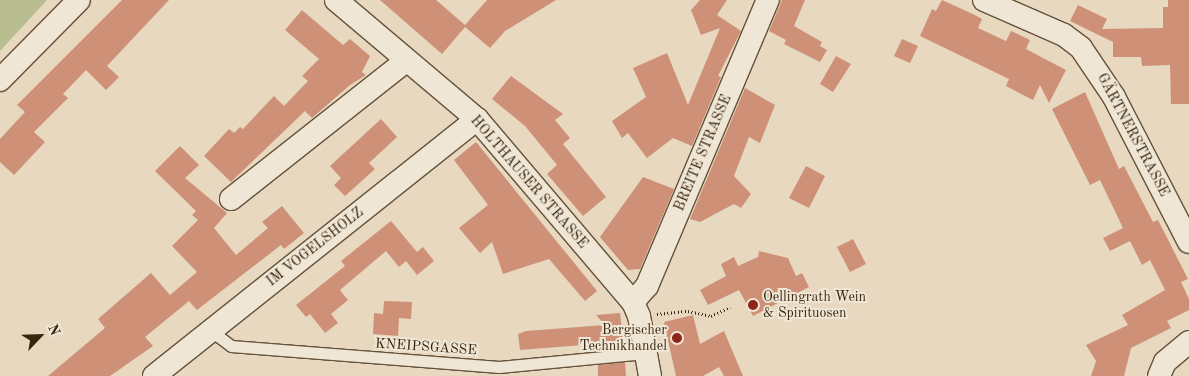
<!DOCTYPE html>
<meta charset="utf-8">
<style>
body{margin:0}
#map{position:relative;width:1189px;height:376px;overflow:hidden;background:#e7d8bf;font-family:"Old Standard TT",serif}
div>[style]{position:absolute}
.green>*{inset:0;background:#b8be90}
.building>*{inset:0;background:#ce9177}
.path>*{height:3px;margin-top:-1.5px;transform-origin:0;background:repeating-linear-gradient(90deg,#38250e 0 1px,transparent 0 3.5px)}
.roads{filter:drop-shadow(1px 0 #64523a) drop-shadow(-1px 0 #64523a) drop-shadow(0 1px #64523a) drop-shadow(0 -1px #64523a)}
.service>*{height:11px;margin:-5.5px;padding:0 5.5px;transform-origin:5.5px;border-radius:5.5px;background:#efe6d5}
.minor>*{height:22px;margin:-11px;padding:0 11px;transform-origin:11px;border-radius:11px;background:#efe6d5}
.dots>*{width:14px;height:14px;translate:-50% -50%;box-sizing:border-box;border:2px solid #efe6d5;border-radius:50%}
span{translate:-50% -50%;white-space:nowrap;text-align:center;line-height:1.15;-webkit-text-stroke:4px #efe6d5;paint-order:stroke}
.street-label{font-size:14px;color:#38250e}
.poi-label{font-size:14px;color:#38250e}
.left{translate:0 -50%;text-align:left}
.right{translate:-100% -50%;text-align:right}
.north{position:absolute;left:15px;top:311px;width:50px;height:50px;-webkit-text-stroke:4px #efe6d5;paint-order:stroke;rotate:66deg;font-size:14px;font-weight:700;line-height:20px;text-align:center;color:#38250e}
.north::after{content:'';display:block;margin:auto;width:18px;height:22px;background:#38250e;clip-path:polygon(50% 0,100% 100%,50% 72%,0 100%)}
</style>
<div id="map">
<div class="green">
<div style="clip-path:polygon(0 0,47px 0,0 51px)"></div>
</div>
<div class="building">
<div style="clip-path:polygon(122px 0,169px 0,107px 66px,119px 77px,106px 90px,86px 70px,63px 94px,68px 98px,34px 132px,45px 142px,14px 175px,0 162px,0 139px,25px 112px,17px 105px)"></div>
<div style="clip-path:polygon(380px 0,436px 0,465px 25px,487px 0,556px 0,505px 31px,490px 48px,465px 27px,442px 54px)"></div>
<div style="clip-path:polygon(700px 0,727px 0,717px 15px,741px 31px,718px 76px,721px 77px,692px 146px,673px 138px,647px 158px,628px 133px,622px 138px,612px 121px,646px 97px,633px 68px,667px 53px,688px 105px,720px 28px,701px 35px,691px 10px)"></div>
<div style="clip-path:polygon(782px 0,805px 0,794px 26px,822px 42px,820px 46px,827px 50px,820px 62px,784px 44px,786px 40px,769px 31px)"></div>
<div style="clip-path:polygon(942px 0,975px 15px,982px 19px,978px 28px,1006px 41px,1011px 31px,1030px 40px,1026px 49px,1066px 70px,1049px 103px,1040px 85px,1033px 100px,1006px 86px,1009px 79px,920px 36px,932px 9px,936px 11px)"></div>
<div style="clip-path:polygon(1168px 0,1189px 0,1189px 104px,1171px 104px,1170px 65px,1142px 66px,1141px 57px,1113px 57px,1113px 42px,1070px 21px,1078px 5px,1107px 19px,1102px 29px,1163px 28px,1163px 7px,1168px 7px)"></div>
<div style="clip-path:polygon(302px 10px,343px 45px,350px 39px,370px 56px,362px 72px,366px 75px,350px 85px,312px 118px,305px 111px,231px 182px,204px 156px,229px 129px,234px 133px,240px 127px,243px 129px,274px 96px,284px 106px,308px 81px,302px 76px,319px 59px,285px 30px)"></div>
<div style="clip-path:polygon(902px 39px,918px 46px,910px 63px,894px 56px)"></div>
<div style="clip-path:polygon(836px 56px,851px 64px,833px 92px,820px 84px)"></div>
<div style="clip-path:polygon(511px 76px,563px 114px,555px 120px,570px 138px,563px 144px,606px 197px,583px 216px,547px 174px,557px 165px,525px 126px,492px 99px)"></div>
<div style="clip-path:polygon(745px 88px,775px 105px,760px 143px,749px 137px,734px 176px,751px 194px,741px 208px,734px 204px,700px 222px,690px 219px)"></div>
<div style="clip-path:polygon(1085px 92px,1119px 169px,1124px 166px,1153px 222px,1158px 220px,1188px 279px,1181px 282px,1189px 299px,1189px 310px,1167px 321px,1171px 328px,1131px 348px,1124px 376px,1091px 376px,1096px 361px,1086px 345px,1128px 325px,1122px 315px,1165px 290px,1150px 260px,1142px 265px,1130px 241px,1110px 251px,1103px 238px,1123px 228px,1100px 180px,1090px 185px,1052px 109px)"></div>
<div style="clip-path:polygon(381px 119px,397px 137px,369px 163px,375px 169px,345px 196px,334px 185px,341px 178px,330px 166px)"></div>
<div style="clip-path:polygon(476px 142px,597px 291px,585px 301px,549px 259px,503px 274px,492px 242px,480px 253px,459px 228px,488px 205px,454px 160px)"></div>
<div style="clip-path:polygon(180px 146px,199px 165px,185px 178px,227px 213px,214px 228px,236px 255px,268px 228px,262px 222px,282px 206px,304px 233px,284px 249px,281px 245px,197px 310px,189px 301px,145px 337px,153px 346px,110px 376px,48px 376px,105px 328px,98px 319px,151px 273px,170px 295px,197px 272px,172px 246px,198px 220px,192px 215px,196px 211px,155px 171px)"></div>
<div style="clip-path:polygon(806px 166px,825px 176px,809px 208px,789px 198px)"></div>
<div style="clip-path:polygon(643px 177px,674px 189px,640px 269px,628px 270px,600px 237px)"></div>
<div style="clip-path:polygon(391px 221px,417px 252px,423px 247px,434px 261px,417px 275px,406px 261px,399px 267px,386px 251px,340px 290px,348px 300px,331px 314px,338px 323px,325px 333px,310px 314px,306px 317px,296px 305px,345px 266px,341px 261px)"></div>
<div style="clip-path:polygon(853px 239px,866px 264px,850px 272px,837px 247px)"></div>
<div style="clip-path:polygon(759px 251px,788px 258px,796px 276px,802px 273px,809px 287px,753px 316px,739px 290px,708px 305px,700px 290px,726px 276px,721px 264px,734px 257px,738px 266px,758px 257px)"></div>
<div style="clip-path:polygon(384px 301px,412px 302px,411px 319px,399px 318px,398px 336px,373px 334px,374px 313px,383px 314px)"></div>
<div style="clip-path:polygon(620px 313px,624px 348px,597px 350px,596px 344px,520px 350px,518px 334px,526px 331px,605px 325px,596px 315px)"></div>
<div style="clip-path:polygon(693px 315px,700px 344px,724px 331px,743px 376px,724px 376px,719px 367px,703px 376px,676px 376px,664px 322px)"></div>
<div style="clip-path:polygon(625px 362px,626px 376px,598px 376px,598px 365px)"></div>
</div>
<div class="path">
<div style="left:657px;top:314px;width:31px;rotate:-6deg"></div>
<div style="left:688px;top:311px;width:24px;rotate:12deg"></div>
<div style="left:711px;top:316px;width:21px;rotate:-25deg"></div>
</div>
<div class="roads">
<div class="service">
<div style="left:210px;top:330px;width:26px;rotate:37deg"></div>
<div style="left:231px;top:346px;width:269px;rotate:4.5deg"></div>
<div style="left:499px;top:367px;width:147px;rotate:-5.5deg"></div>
</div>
<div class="minor">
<div style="left:336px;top:0;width:185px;rotate:40.2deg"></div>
<div style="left:477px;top:119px;width:240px;rotate:49.6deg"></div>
<div style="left:633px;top:302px;width:15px;rotate:67deg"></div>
<div style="left:639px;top:316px;width:61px;rotate:79.6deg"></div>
<div style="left:984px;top:0;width:87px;rotate:23.6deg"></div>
<div style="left:1064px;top:35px;width:21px;rotate:37deg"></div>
<div style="left:1081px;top:48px;width:59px;rotate:56deg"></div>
<div style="left:1114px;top:97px;width:163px;rotate:62.7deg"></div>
<div style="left:0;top:80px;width:112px;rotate:-45.4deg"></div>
<div style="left:231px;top:199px;width:223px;rotate:-38.3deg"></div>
<div style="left:633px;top:302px;width:21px;rotate:-49deg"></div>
<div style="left:647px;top:286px;width:311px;rotate:-67.1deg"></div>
<div style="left:154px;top:376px;width:413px;rotate:-38.5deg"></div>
<div style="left:1159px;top:376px;width:15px;rotate:-67deg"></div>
<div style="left:1165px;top:362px;width:31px;rotate:-40deg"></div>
</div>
</div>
<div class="dots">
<div style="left:753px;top:305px;background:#8f2418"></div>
<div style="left:677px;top:338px;background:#8f2418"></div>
</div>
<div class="street-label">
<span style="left:1133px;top:135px;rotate:62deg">GÄRTNERSTRASSE</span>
<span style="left:703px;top:153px;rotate:-67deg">BREITE STRASSE</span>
<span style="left:529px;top:182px;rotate:49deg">HOLTHAUSER STRASSE</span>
<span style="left:315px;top:247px;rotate:-38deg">IM VOGELSHOLZ</span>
<span style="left:426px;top:347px;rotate:4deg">KNEIPSGASSE</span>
</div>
<div class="poi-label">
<span class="left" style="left:763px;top:305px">Oellingrath Wein<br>&amp; Spirituosen</span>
<span class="right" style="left:667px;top:338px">Bergischer<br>Technikhandel</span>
</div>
<div class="north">N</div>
</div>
